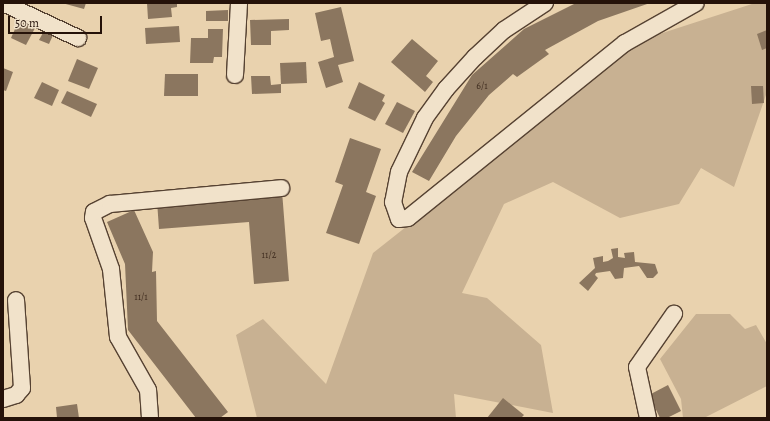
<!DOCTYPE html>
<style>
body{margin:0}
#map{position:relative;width:770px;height:421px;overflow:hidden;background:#e9d2ae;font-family:Alegreya,serif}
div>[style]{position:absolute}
.green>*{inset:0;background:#c8b192}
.building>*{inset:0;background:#8b765f}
.path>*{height:2.5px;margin-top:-1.25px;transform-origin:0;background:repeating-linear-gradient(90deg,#251209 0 1px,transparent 0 3px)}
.roads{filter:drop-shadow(1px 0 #564232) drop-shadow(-1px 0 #564232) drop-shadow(0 1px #564232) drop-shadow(0 -1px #564232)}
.minor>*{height:16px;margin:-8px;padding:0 8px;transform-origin:8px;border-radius:8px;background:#f1e2ca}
span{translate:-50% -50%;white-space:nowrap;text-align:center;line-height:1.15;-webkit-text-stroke:3px #f1e2ca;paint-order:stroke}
.number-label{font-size:10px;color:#3e2b1e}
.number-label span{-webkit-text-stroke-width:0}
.frame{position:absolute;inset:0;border:4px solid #251209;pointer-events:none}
.scale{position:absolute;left:8px;top:16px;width:94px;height:18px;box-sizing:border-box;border:2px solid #251209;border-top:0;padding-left:5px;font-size:12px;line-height:14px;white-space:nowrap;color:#251209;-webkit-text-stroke:3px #f1e2ca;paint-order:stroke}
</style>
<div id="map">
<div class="green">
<div style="clip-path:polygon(755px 3px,767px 3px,767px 92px,734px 187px,701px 168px,679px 204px,620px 218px,553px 182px,504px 204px,462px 293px,487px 298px,541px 345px,553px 413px,454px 394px,456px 418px,257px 418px,236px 335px,263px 319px,326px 384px,373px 253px,644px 39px)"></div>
<div style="clip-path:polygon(696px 314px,730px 314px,745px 329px,756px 325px,767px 344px,767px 386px,704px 418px,683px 418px,681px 399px,660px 359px)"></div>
</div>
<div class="building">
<div style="clip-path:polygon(62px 3px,86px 3px,84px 9px)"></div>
<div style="clip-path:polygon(147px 3px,177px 3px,177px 7px,171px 8px,172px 17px,148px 19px)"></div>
<div style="clip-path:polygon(576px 3px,650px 3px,598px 21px,545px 50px,549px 54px,517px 77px,513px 74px,489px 95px,456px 136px,429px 181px,412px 172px,472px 75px,524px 29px)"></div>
<div style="clip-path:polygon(341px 7px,354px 61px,338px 65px,343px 82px,326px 88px,318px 62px,334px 57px,330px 39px,321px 41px,315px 13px)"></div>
<div style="clip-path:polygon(228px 10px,228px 21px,206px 21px,206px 11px)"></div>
<div style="clip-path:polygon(289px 19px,289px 30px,271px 31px,271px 45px,251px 45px,250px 20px)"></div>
<div style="clip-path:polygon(19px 20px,35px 28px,26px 45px,11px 38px)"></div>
<div style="clip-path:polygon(179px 26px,180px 42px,146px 44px,145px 28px)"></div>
<div style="clip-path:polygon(208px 29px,223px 29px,222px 57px,214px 57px,213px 63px,190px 63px,191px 38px,208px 38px)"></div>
<div style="clip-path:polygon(767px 30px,767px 48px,762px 50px,757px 34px)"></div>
<div style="clip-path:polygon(44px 31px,53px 35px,49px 44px,39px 40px)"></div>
<div style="clip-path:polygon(412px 39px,438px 61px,426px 76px,433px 82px,425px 92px,391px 62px)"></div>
<div style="clip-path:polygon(77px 59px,98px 68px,89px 89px,68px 81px)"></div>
<div style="clip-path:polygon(306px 62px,307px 83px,281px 84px,280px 63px)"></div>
<div style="clip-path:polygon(3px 68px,13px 72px,6px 91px,3px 90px)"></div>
<div style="clip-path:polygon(165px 74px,198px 74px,198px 96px,164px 96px)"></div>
<div style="clip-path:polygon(251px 76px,270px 76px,271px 85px,281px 84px,281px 93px,252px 94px)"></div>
<div style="clip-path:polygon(42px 82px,59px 90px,52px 106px,34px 98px)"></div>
<div style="clip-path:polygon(359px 82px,385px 95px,382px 101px,385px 103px,375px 121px,348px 108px)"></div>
<div style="clip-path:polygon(751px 86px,763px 86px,764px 103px,752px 104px)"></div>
<div style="clip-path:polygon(67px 91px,97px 104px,91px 117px,61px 103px)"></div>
<div style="clip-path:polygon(397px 102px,415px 111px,403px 133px,385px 124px)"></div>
<div style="clip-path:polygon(350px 138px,381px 149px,366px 192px,376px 196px,359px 244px,326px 233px,343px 185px,335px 182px)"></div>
<div style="clip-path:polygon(282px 191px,289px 281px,254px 284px,249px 222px,159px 229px,157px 201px)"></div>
<div style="clip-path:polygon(134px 210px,153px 252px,152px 272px,156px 271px,157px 321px,228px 412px,220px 418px,196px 418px,128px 330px,125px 264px,107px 222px)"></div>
<div style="clip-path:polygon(618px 248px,618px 257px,625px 258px,624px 253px,634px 252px,635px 262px,655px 264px,658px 273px,653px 278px,647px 278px,639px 266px,624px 268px,623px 278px,615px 279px,610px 271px,596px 273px,595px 275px,598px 278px,588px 291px,579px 283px,595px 268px,593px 258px,603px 256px,603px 262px,608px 261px,613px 258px,611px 249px)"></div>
<div style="clip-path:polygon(668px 385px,681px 411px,667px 418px,660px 418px,649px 395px)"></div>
<div style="clip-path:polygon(503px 398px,524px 415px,521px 418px,487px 418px)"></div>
<div style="clip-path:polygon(77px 404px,79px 418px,57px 418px,56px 407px)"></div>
</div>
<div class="path">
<div style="left:764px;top:418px;width:4px;rotate:-34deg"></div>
</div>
<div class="roads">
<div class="minor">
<div style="left:3px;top:3px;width:83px;rotate:25deg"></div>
<div style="left:545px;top:3px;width:49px;rotate:146.6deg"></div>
<div style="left:504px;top:30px;width:40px;rotate:137deg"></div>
<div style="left:475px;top:57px;width:43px;rotate:132.2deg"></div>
<div style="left:446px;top:89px;width:36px;rotate:126deg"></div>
<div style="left:425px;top:118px;width:60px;rotate:115.7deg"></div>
<div style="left:399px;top:172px;width:31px;rotate:101deg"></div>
<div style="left:393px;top:202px;width:18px;rotate:71deg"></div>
<div style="left:399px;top:219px;width:9px;rotate:-6deg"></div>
<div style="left:408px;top:218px;width:279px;rotate:-38.9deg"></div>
<div style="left:625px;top:43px;width:81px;rotate:-29.4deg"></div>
<div style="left:235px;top:75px;width:72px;rotate:-86.8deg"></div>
<div style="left:3px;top:399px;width:14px;rotate:-17deg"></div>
<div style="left:16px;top:395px;width:9px;rotate:-49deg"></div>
<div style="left:22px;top:388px;width:88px;rotate:-93.9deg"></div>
<div style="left:150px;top:418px;width:28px;rotate:-94deg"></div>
<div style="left:148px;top:390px;width:61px;rotate:-119.5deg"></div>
<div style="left:118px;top:337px;width:68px;rotate:-95.9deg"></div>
<div style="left:111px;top:269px;width:54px;rotate:-109.4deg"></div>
<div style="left:93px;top:218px;width:6px;rotate:-81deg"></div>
<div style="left:94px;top:212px;width:18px;rotate:-27deg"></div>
<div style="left:110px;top:204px;width:172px;rotate:-5.3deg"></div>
<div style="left:648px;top:418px;width:52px;rotate:-102.2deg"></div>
<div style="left:637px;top:367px;width:65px;rotate:-55.1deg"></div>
</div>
</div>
<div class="number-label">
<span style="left:482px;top:86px">6/1</span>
<span style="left:269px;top:255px">11/2</span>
<span style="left:141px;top:297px">11/1</span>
</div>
<div class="frame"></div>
<div class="scale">50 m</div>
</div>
